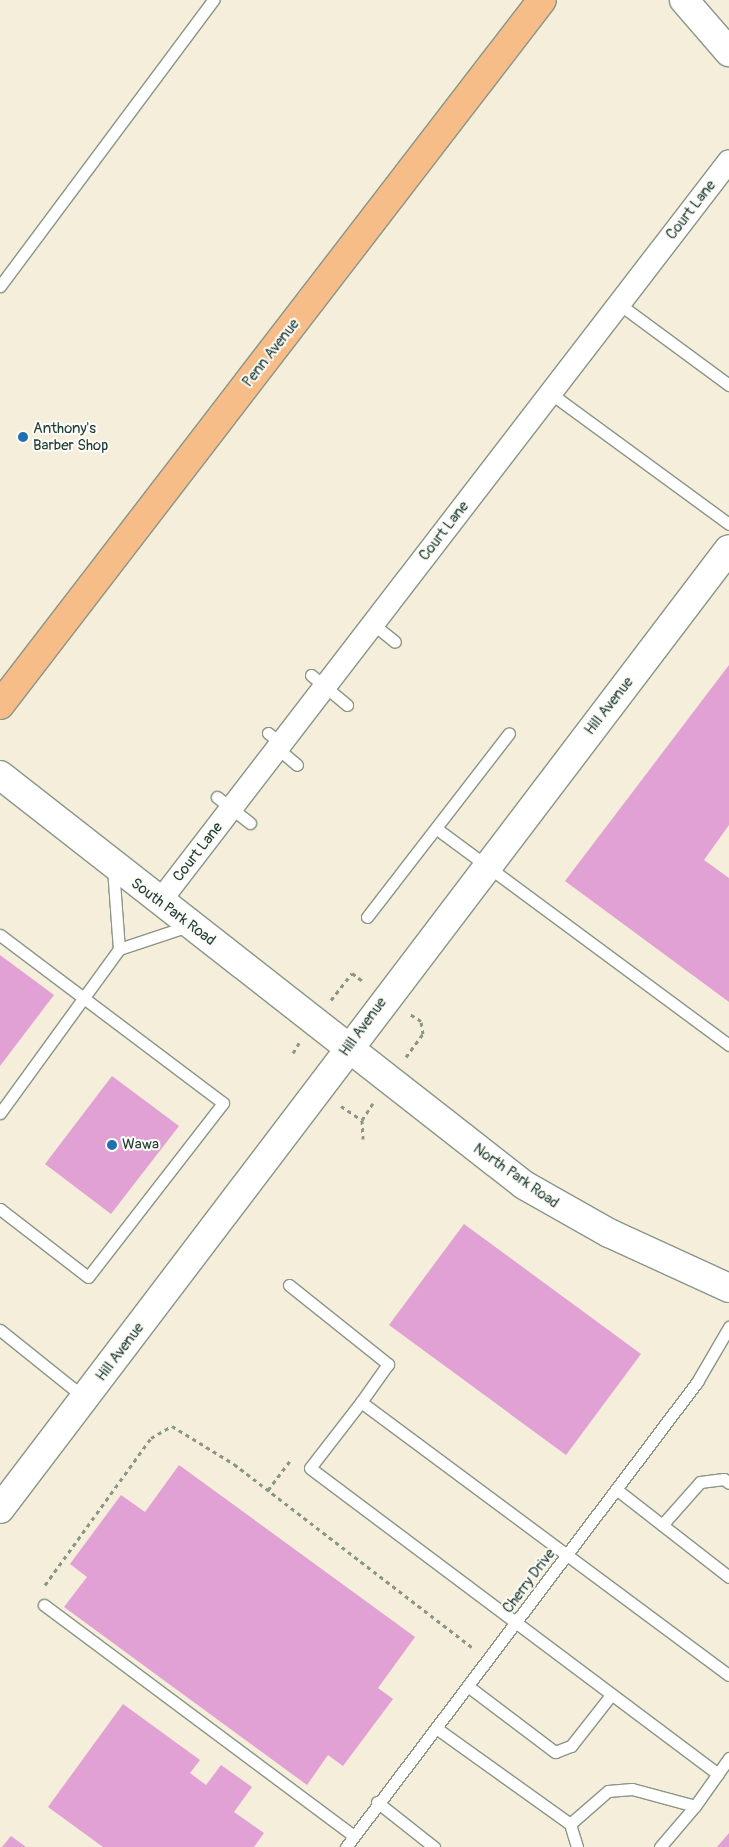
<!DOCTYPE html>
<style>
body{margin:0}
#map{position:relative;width:729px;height:1847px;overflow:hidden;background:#f4eedb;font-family:Pangolin,sans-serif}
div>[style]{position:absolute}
.building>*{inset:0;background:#e2a1d4}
.path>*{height:3px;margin-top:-1.5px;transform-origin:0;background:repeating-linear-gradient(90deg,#8a9688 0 4px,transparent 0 8px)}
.roads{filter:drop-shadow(1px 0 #8a9688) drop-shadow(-1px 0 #8a9688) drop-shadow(0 1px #8a9688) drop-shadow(0 -1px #8a9688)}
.service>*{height:11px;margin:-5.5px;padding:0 5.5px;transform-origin:5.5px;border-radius:5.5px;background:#fff}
.minor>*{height:22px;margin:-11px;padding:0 11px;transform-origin:11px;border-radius:11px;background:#fff}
.tertiary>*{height:28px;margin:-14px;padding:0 14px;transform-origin:14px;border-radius:14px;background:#fff}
.primary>*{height:28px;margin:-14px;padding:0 14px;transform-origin:14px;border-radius:14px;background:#f7bd88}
.dots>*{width:14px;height:14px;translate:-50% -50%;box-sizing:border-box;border:2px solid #fdfcf7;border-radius:50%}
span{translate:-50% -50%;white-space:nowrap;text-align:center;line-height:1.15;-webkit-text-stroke:4px #fdfcf7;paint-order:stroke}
.street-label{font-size:15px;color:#1f3d34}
.poi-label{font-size:15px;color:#1f3d34}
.left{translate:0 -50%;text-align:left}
</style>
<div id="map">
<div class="building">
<div style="clip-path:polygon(729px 665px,729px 825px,704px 860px,729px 878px,729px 1002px,565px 881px)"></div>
<div style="clip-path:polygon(0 955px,54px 995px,0 1066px)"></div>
<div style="clip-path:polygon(112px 1076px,179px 1126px,111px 1214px,45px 1164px)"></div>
<div style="clip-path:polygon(464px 1224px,641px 1354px,566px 1455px,389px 1325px)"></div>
<div style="clip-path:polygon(179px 1465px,415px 1637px,378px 1688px,393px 1699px,343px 1766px,328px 1755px,307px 1785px,64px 1607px,87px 1577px,70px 1564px,121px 1495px,145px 1512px)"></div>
<div style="clip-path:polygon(123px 1704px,200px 1760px,190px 1773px,206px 1785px,221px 1765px,252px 1787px,234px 1812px,264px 1833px,254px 1847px,103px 1847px,48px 1807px)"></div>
<div style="clip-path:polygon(729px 1833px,729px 1847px,717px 1847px)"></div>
<div style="clip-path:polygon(11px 1836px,26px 1847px,2px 1847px)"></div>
</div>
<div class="path">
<div style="left:331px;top:1000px;width:34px;rotate:-52deg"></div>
<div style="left:352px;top:973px;width:15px;rotate:37deg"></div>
<div style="left:293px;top:1053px;width:12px;rotate:-59deg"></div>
<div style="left:406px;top:1057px;width:29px;rotate:-54deg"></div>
<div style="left:423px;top:1034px;width:13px;rotate:-99deg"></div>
<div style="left:421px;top:1021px;width:13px;rotate:-148deg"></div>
<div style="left:341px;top:1106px;width:25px;rotate:34deg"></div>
<div style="left:362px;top:1120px;width:20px;rotate:-57deg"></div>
<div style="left:362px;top:1120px;width:19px;rotate:87deg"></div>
<div style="left:268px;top:1490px;width:36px;rotate:-53deg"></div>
<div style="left:45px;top:1585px;width:181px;rotate:-54.2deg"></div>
<div style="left:151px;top:1438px;width:24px;rotate:-30deg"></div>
<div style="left:172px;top:1426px;width:73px;rotate:31.5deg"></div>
<div style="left:234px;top:1464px;width:300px;rotate:37.6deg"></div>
</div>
<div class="roads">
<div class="service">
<div style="left:0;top:286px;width:357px;rotate:-53.3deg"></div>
<div style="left:619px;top:304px;width:137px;rotate:36.4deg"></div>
<div style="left:550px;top:393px;width:222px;rotate:36.2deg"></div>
<div style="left:373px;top:624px;width:28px;rotate:39deg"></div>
<div style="left:311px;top:675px;width:47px;rotate:39.8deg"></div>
<div style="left:268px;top:733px;width:16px;rotate:38deg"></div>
<div style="left:277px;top:748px;width:26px;rotate:40deg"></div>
<div style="left:217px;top:797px;width:42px;rotate:38.2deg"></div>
<div style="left:437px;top:829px;width:363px;rotate:36.5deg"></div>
<div style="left:113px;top:868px;width:81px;rotate:85.8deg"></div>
<div style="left:367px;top:917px;width:232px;rotate:-52.3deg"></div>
<div style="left:0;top:935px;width:279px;rotate:37deg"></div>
<div style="left:223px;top:1103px;width:220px;rotate:127.8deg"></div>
<div style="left:88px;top:1277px;width:111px;rotate:-142.3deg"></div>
<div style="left:0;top:1113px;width:203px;rotate:-54deg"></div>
<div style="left:119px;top:949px;width:73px;rotate:-18.4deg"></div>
<div style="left:289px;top:1285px;width:127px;rotate:38.6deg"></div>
<div style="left:388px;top:1364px;width:47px;rotate:125.4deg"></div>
<div style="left:361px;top:1402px;width:458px;rotate:36.6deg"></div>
<div style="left:0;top:1330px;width:109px;rotate:38.7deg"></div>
<div style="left:361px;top:1402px;width:83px;rotate:127.7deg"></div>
<div style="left:310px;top:1468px;width:510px;rotate:36.87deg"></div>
<div style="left:616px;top:1489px;width:143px;rotate:37.9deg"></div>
<div style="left:662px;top:1525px;width:57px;rotate:-48.5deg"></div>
<div style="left:700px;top:1482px;width:24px;rotate:-7deg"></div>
<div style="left:724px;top:1479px;width:6px;rotate:39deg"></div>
<div style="left:44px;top:1605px;width:385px;rotate:36.7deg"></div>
<div style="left:469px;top:1687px;width:108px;rotate:37.1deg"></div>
<div style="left:555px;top:1752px;width:17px;rotate:-21deg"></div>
<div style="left:571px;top:1746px;width:65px;rotate:-51.9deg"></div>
<div style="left:436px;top:1728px;width:165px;rotate:35.6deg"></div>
<div style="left:570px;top:1824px;width:24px;rotate:73deg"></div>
<div style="left:377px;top:1802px;width:73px;rotate:38.3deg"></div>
<div style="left:695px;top:1806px;width:59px;rotate:-54.7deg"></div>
<div style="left:570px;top:1824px;width:50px;rotate:-41deg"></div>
<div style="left:608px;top:1791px;width:24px;rotate:-5deg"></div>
<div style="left:632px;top:1789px;width:65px;rotate:15.1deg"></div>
<div style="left:695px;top:1806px;width:54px;rotate:130.5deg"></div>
<div style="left:346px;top:1847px;width:583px;rotate:-52.95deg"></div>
<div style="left:697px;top:1382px;width:64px;rotate:-59.8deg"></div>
</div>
<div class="minor">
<div style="left:160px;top:901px;width:933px;rotate:-52.44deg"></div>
</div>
<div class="tertiary">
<div style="left:684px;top:0;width:69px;rotate:49.1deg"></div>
<div style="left:0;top:775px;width:665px;rotate:38.04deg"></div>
<div style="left:524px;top:1185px;width:98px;rotate:29.5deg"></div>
<div style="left:609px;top:1233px;width:132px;rotate:24.6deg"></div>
<div style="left:0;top:1509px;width:1205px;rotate:-52.79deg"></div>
</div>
<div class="primary">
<div style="left:0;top:705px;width:889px;rotate:-52.45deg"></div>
</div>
</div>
<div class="dots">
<div style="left:23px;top:437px;background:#1f6fb2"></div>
<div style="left:112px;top:1145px;background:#1f6fb2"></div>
</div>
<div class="street-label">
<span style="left:691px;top:210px;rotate:-52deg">Court Lane</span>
<span style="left:271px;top:353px;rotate:-52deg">Penn Avenue</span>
<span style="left:444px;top:531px;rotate:-52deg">Court Lane</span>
<span style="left:609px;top:706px;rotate:-52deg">Hill Avenue</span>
<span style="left:198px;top:852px;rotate:-52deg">Court Lane</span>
<span style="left:173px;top:912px;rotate:37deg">South Park Road</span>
<span style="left:363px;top:1027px;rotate:-54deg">Hill Avenue</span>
<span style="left:516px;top:1176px;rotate:35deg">North Park Road</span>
<span style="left:120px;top:1352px;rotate:-53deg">Hill Avenue</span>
<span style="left:529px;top:1581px;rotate:-53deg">Cherry Drive</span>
</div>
<div class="poi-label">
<span class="left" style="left:33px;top:437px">Anthony's<br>Barber Shop</span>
<span class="left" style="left:122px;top:1145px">Wawa</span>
</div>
</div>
